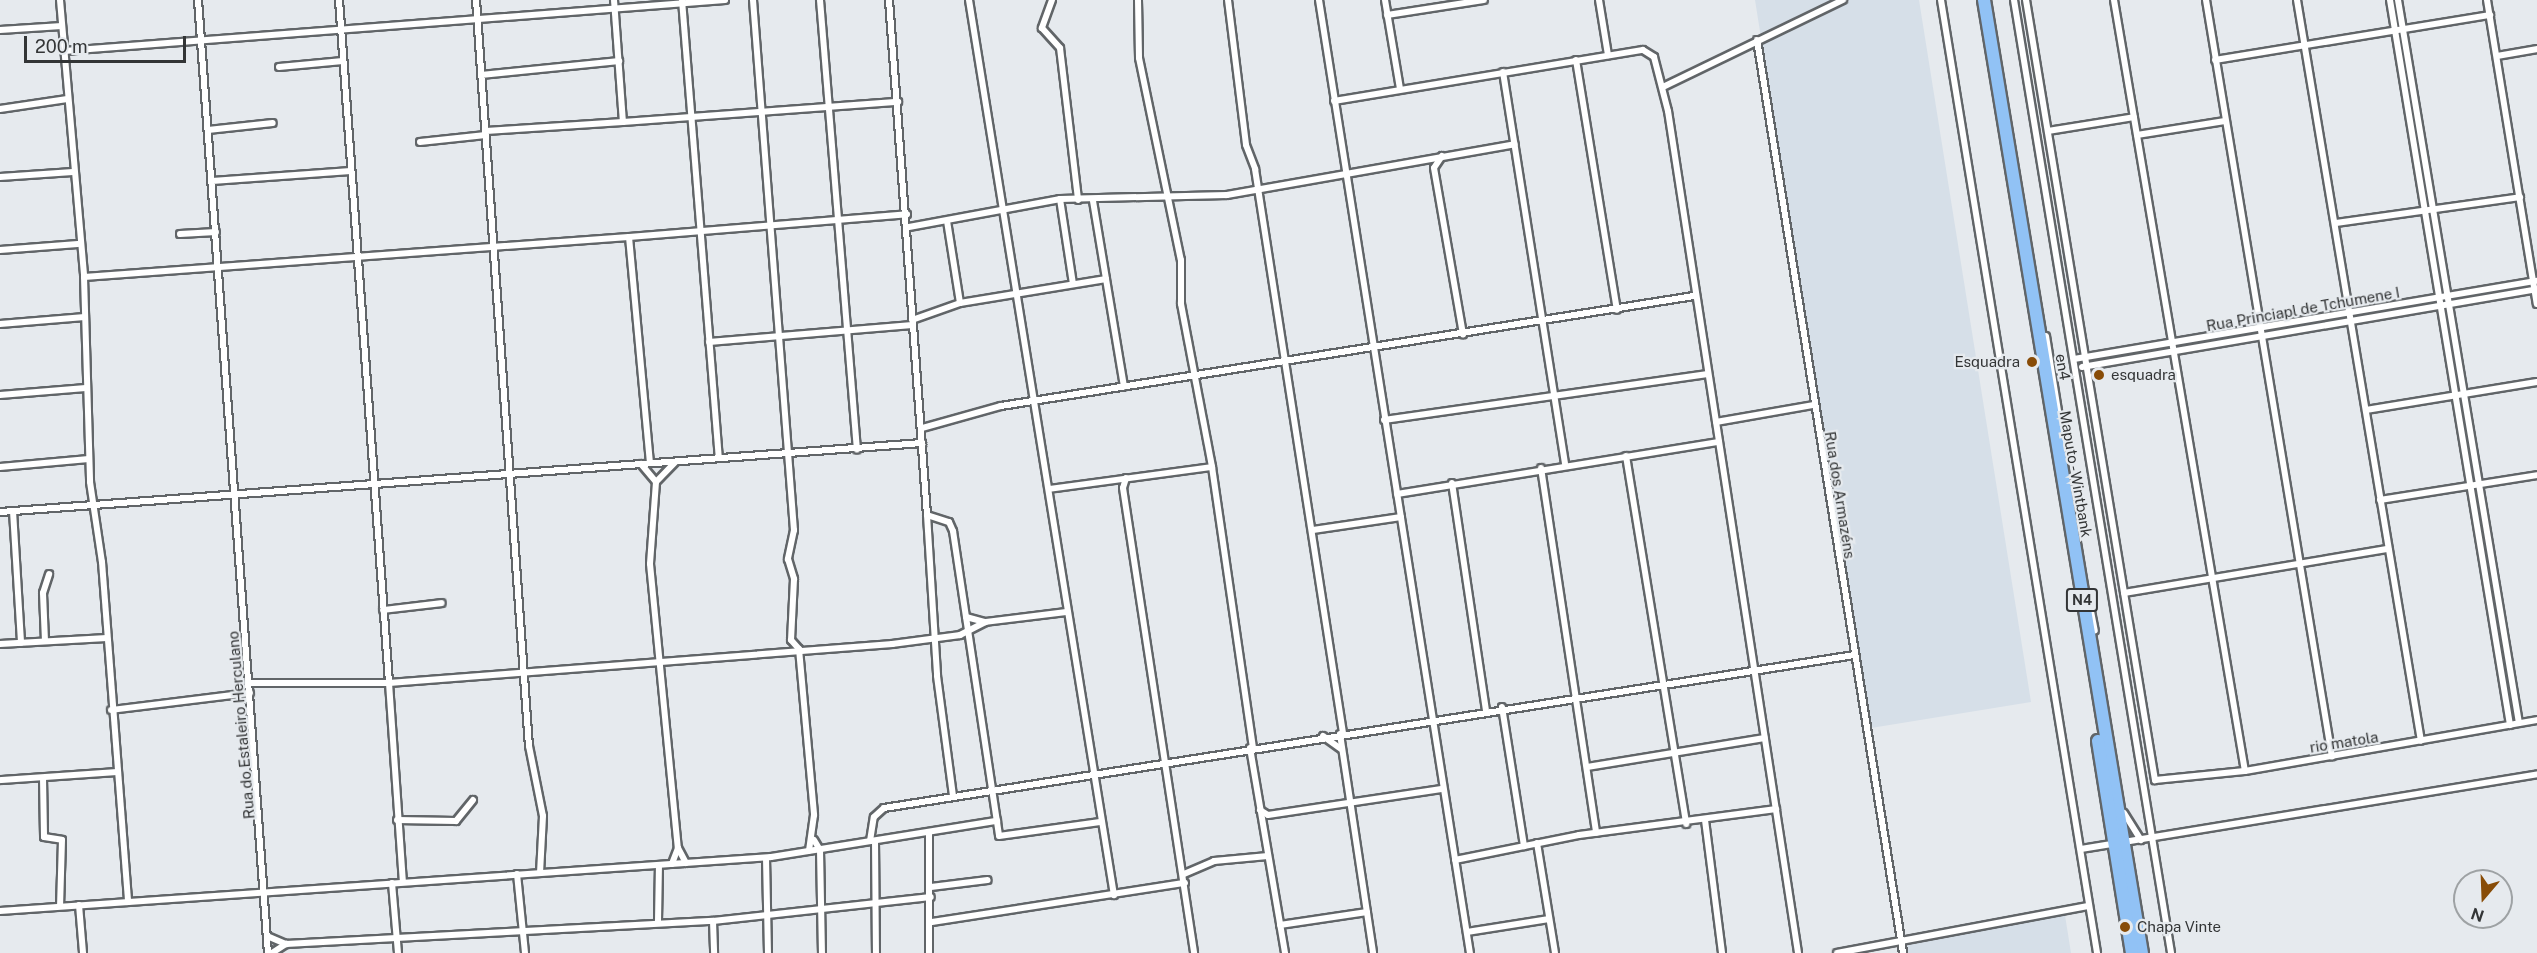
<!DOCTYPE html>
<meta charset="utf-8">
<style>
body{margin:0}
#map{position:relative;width:2537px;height:953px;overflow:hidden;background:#e6eaee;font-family:"Public Sans",sans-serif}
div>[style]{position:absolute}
.built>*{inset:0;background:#d6dfe8}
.roads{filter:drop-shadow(2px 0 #616568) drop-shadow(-2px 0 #616568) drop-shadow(0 2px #616568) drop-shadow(0 -2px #616568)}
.street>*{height:6px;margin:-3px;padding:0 3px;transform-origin:3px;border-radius:3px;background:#fff}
.highway>*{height:12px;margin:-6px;padding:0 6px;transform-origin:6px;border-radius:6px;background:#91c2f5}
.dots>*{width:16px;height:16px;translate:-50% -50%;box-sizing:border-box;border:3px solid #e6eaee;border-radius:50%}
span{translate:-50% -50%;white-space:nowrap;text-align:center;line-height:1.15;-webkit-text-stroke:4.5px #e6eaee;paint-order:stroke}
.shield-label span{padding:2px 4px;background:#e6eaee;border:2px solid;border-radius:4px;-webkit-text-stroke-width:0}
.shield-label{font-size:14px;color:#333536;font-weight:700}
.street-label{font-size:15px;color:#333536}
.poi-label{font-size:15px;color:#333536}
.right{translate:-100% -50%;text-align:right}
.left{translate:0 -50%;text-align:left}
.north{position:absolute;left:2453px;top:869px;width:60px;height:60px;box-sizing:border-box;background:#e6eaee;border:2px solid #9ea2a4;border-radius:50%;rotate:199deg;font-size:16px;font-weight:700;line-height:24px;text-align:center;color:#333536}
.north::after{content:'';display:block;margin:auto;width:21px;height:27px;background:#884c07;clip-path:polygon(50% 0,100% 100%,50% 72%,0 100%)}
.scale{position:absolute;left:24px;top:36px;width:162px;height:27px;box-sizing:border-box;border:3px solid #333536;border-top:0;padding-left:8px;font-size:18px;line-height:21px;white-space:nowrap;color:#333536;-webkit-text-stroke:4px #e6eaee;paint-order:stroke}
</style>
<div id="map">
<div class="built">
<div style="clip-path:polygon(1755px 0,1919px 0,2031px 702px,1871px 728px)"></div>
<div style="clip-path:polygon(2064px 909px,2071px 953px,1907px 953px,1905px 941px)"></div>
</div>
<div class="roads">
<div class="street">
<div style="left:60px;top:0;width:278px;rotate:85deg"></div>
<div style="left:84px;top:277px;width:205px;rotate:88.3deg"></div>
<div style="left:90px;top:482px;width:81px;rotate:81.5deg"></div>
<div style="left:102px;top:562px;width:341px;rotate:85.6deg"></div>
<div style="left:198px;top:0;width:956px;rotate:85.8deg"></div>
<div style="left:339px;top:0;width:685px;rotate:85.81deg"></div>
<div style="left:389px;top:683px;width:505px;rotate:-4.43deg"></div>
<div style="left:892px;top:644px;width:69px;rotate:-7.5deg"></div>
<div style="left:960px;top:635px;width:28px;rotate:-27deg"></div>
<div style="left:985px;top:622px;width:83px;rotate:-7deg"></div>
<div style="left:476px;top:0;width:748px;rotate:85.94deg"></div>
<div style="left:529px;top:746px;width:71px;rotate:78.7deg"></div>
<div style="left:543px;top:816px;width:57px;rotate:93deg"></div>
<div style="left:614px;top:0;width:122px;rotate:85.8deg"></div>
<div style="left:623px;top:122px;width:276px;rotate:-4.2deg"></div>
<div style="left:682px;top:0;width:457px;rotate:85.4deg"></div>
<div style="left:753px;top:0;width:532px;rotate:85.58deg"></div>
<div style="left:794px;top:530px;width:30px;rotate:102deg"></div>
<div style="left:788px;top:559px;width:21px;rotate:73deg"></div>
<div style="left:794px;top:579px;width:61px;rotate:92.8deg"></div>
<div style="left:791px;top:640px;width:12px;rotate:48deg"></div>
<div style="left:799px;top:649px;width:167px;rotate:84.8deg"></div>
<div style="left:814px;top:815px;width:36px;rotate:98deg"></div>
<div style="left:820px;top:0;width:451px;rotate:85.3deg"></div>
<div style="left:889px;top:0;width:516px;rotate:85.78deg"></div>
<div style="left:927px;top:515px;width:23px;rotate:18deg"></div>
<div style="left:949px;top:522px;width:10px;rotate:66deg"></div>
<div style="left:953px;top:531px;width:308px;rotate:81.4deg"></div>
<div style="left:999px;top:836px;width:102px;rotate:-7.9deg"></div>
<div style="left:969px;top:0;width:907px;rotate:80.8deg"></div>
<div style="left:1052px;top:0;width:30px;rotate:110deg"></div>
<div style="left:1042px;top:28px;width:27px;rotate:48deg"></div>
<div style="left:1060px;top:48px;width:153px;rotate:83.2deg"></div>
<div style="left:1138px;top:0;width:58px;rotate:89deg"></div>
<div style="left:1139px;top:58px;width:206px;rotate:78.3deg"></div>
<div style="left:1181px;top:260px;width:44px;rotate:90deg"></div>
<div style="left:1181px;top:304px;width:166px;rotate:79.2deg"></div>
<div style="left:1212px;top:467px;width:283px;rotate:81.7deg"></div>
<div style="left:1228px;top:0;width:146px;rotate:82.9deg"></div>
<div style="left:1246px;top:145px;width:26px;rotate:69deg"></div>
<div style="left:1255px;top:169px;width:571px;rotate:81.13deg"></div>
<div style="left:1319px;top:0;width:965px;rotate:81deg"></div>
<div style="left:1385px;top:0;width:90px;rotate:80.4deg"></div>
<div style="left:1599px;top:0;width:56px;rotate:80.7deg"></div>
<div style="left:1941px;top:0;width:966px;rotate:80.7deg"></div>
<div style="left:2014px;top:0;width:966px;rotate:80.64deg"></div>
<div style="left:2026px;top:0;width:791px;rotate:80.61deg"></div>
<div style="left:2155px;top:780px;width:90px;rotate:-5.7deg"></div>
<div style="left:2245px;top:771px;width:296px;rotate:-9.9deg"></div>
<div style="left:2114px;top:0;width:782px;rotate:80.36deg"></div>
<div style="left:2206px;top:0;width:767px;rotate:80.55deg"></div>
<div style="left:2297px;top:0;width:751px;rotate:80.5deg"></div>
<div style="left:2390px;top:0;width:735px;rotate:80.6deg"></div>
<div style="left:2398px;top:0;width:733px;rotate:80.5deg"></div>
<div style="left:2487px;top:0;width:308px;rotate:80.7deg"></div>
<div style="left:1387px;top:15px;width:98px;rotate:-8.8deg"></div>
<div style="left:0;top:30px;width:62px;rotate:-3.7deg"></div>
<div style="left:1757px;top:40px;width:925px;rotate:80.91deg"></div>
<div style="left:64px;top:51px;width:663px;rotate:-4.41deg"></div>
<div style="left:2497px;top:56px;width:41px;rotate:-9.9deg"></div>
<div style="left:1576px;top:60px;width:253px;rotate:80.7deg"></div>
<div style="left:2215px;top:60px;width:279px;rotate:-9.3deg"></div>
<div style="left:279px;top:67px;width:64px;rotate:-5.4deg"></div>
<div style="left:1503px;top:72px;width:397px;rotate:81deg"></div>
<div style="left:481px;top:75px;width:139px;rotate:-5.8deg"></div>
<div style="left:1663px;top:87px;width:200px;rotate:-25.8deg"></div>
<div style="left:1334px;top:101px;width:313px;rotate:-9.4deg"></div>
<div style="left:1643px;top:50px;width:13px;rotate:32deg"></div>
<div style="left:1654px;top:57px;width:56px;rotate:75.5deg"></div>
<div style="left:1668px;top:111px;width:852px;rotate:81.22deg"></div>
<div style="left:0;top:109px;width:68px;rotate:-8.5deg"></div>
<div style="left:208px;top:130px;width:65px;rotate:-6.1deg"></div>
<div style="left:486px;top:131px;width:137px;rotate:-3.8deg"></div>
<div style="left:2048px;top:131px;width:87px;rotate:-9.2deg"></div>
<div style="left:2137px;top:135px;width:89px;rotate:-9deg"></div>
<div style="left:420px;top:142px;width:66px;rotate:-6.1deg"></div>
<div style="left:1442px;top:156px;width:14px;rotate:124deg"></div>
<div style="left:1434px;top:168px;width:169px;rotate:80.1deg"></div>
<div style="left:0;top:177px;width:73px;rotate:-3.9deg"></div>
<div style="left:212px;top:181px;width:139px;rotate:-4.1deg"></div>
<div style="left:1060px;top:199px;width:86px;rotate:81.3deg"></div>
<div style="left:1093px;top:201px;width:79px;rotate:80.5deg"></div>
<div style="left:2336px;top:223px;width:186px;rotate:-8deg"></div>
<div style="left:909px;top:227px;width:154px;rotate:-10.5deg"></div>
<div style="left:1060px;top:199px;width:167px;rotate:-1.4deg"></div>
<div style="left:1227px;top:195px;width:292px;rotate:-10deg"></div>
<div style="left:180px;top:234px;width:36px;rotate:-3deg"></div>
<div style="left:629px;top:237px;width:279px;rotate:-4.7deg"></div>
<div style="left:0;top:250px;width:78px;rotate:-4.4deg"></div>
<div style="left:84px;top:277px;width:546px;rotate:-4.2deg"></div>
<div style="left:629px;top:237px;width:226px;rotate:84.7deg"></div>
<div style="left:960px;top:303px;width:148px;rotate:-9.3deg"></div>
<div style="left:1106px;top:279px;width:109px;rotate:80.5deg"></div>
<div style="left:912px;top:320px;width:51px;rotate:-19.5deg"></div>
<div style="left:960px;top:303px;width:83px;rotate:-99deg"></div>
<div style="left:0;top:324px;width:85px;rotate:-4.7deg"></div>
<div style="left:2046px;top:336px;width:113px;rotate:80.9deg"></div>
<div style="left:709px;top:342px;width:204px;rotate:-4.8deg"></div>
<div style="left:2074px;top:359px;width:470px;rotate:-9.6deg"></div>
<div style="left:2082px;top:367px;width:462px;rotate:-9.7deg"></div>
<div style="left:0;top:395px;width:86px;rotate:-4.7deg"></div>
<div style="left:2366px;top:410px;width:173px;rotate:-9.3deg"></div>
<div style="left:1384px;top:420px;width:327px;rotate:-8.1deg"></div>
<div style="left:1716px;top:422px;width:98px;rotate:-9.9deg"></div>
<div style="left:922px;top:428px;width:82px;rotate:-15.6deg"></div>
<div style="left:1001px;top:406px;width:702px;rotate:-9.02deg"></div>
<div style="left:1626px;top:456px;width:373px;rotate:80.7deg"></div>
<div style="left:641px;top:464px;width:23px;rotate:50deg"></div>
<div style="left:656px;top:482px;width:82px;rotate:94.2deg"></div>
<div style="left:650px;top:564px;width:285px;rotate:84.4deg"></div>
<div style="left:678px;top:848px;width:17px;rotate:111deg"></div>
<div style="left:0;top:467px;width:89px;rotate:-5.1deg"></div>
<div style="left:1541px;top:468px;width:369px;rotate:81.4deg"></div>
<div style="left:1126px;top:478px;width:10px;rotate:107deg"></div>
<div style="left:1123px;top:488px;width:470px;rotate:81.3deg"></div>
<div style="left:656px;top:482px;width:28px;rotate:-46deg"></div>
<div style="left:1452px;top:483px;width:230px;rotate:81.5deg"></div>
<div style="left:1049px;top:489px;width:164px;rotate:-7.7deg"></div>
<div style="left:1397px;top:494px;width:326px;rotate:-9.2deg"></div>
<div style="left:2380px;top:500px;width:159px;rotate:-9deg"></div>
<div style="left:13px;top:511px;width:132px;rotate:86.5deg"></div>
<div style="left:0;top:512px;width:925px;rotate:-4.28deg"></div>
<div style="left:927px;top:515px;width:161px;rotate:86.4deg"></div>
<div style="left:937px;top:676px;width:121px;rotate:82.4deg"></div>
<div style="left:1313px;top:530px;width:89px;rotate:-8.4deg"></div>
<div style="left:2124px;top:593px;width:268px;rotate:-9.5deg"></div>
<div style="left:2090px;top:606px;width:25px;rotate:79deg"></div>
<div style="left:383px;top:610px;width:59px;rotate:-6.8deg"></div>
<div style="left:966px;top:617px;width:20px;rotate:15deg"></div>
<div style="left:45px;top:641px;width:48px;rotate:-92.4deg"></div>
<div style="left:43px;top:593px;width:20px;rotate:-72deg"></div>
<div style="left:0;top:644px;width:107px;rotate:-3.2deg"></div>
<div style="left:249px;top:683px;width:140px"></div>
<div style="left:389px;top:683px;width:199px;rotate:86deg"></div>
<div style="left:1502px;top:707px;width:141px;rotate:81deg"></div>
<div style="left:111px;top:710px;width:140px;rotate:-7deg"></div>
<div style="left:1340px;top:734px;width:221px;rotate:81.4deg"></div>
<div style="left:1323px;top:736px;width:22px;rotate:36deg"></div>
<div style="left:1250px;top:748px;width:208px;rotate:80.3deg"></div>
<div style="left:1587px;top:767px;width:180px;rotate:-9.3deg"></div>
<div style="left:43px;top:778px;width:59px;rotate:89deg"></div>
<div style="left:44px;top:837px;width:18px;rotate:9deg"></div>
<div style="left:62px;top:840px;width:66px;rotate:91.7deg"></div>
<div style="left:0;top:780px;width:118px;rotate:-3.9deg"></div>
<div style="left:1260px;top:810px;width:9px;rotate:32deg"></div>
<div style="left:1268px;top:815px;width:177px;rotate:-8.5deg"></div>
<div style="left:2124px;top:813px;width:32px;rotate:58deg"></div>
<div style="left:397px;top:820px;width:59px;rotate:1deg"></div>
<div style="left:456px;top:821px;width:27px;rotate:-51deg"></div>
<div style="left:1705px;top:820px;width:134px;rotate:82.7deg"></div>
<div style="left:814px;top:840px;width:12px;rotate:59deg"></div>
<div style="left:820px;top:850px;width:103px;rotate:88.9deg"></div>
<div style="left:870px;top:841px;width:24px;rotate:-81deg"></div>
<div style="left:874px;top:817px;width:13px;rotate:-42deg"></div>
<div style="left:884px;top:808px;width:982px;rotate:-8.96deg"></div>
<div style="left:875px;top:841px;width:112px;rotate:89.5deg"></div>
<div style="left:1537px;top:843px;width:111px;rotate:80.7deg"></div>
<div style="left:678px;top:848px;width:17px;rotate:62deg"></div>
<div style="left:2081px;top:849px;width:462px;rotate:-9.3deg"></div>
<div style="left:766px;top:858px;width:95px;rotate:88.8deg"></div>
<div style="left:1455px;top:860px;width:126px;rotate:-11.4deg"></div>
<div style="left:1579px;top:835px;width:199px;rotate:-7.5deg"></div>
<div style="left:517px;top:874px;width:79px;rotate:84.2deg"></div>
<div style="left:1184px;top:874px;width:33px;rotate:-23deg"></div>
<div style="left:1214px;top:861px;width:54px;rotate:-5.3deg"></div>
<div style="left:392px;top:883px;width:70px;rotate:85.1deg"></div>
<div style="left:931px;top:887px;width:57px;rotate:-7deg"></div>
<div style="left:79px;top:905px;width:48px;rotate:85.2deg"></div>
<div style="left:0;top:911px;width:773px;rotate:-4.01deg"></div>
<div style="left:771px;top:857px;width:229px;rotate:-9.1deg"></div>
<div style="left:658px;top:921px;width:56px;rotate:-89deg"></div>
<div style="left:713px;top:921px;width:219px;rotate:-6.3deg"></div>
<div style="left:932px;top:922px;width:256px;rotate:-8.8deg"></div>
<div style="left:1280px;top:925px;width:88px;rotate:-8.5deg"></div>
<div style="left:1467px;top:932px;width:83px;rotate:-9deg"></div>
<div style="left:267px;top:936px;width:21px;rotate:23deg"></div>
<div style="left:286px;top:944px;width:428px;rotate:-3.1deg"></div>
<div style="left:713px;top:921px;width:32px;rotate:88deg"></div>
<div style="left:272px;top:953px;width:17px;rotate:-33deg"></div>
<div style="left:929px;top:953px;width:121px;rotate:-90deg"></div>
<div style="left:1837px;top:953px;width:255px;rotate:-10.6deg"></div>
</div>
<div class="highway">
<div style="left:1984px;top:0;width:966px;rotate:80.59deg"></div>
<div style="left:2098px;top:741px;width:215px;rotate:80.9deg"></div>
</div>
</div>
<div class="dots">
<div style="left:2032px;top:362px;background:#884c07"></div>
<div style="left:2099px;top:375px;background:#884c07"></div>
<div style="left:2125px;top:927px;background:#884c07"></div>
</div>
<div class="shield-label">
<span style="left:2082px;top:600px">N4</span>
</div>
<div class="street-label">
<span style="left:2303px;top:309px;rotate:-10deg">Rua Princiapl de Tchumene I</span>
<span style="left:2063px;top:367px;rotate:80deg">en4</span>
<span style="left:2076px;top:474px;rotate:80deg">Maputo - Wintbank</span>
<span style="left:1840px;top:495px;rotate:81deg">Rua dos Armazéns</span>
<span style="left:241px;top:725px;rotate:-95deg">Rua do Estaleiro Herculano</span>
<span style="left:2344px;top:742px;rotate:-9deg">rio matola</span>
</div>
<div class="poi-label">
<span class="right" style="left:2020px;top:362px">Esquadra</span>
<span class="left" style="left:2111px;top:375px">esquadra</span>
<span class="left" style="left:2137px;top:927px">Chapa Vinte</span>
</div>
<div class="north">N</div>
<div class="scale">200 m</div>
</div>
